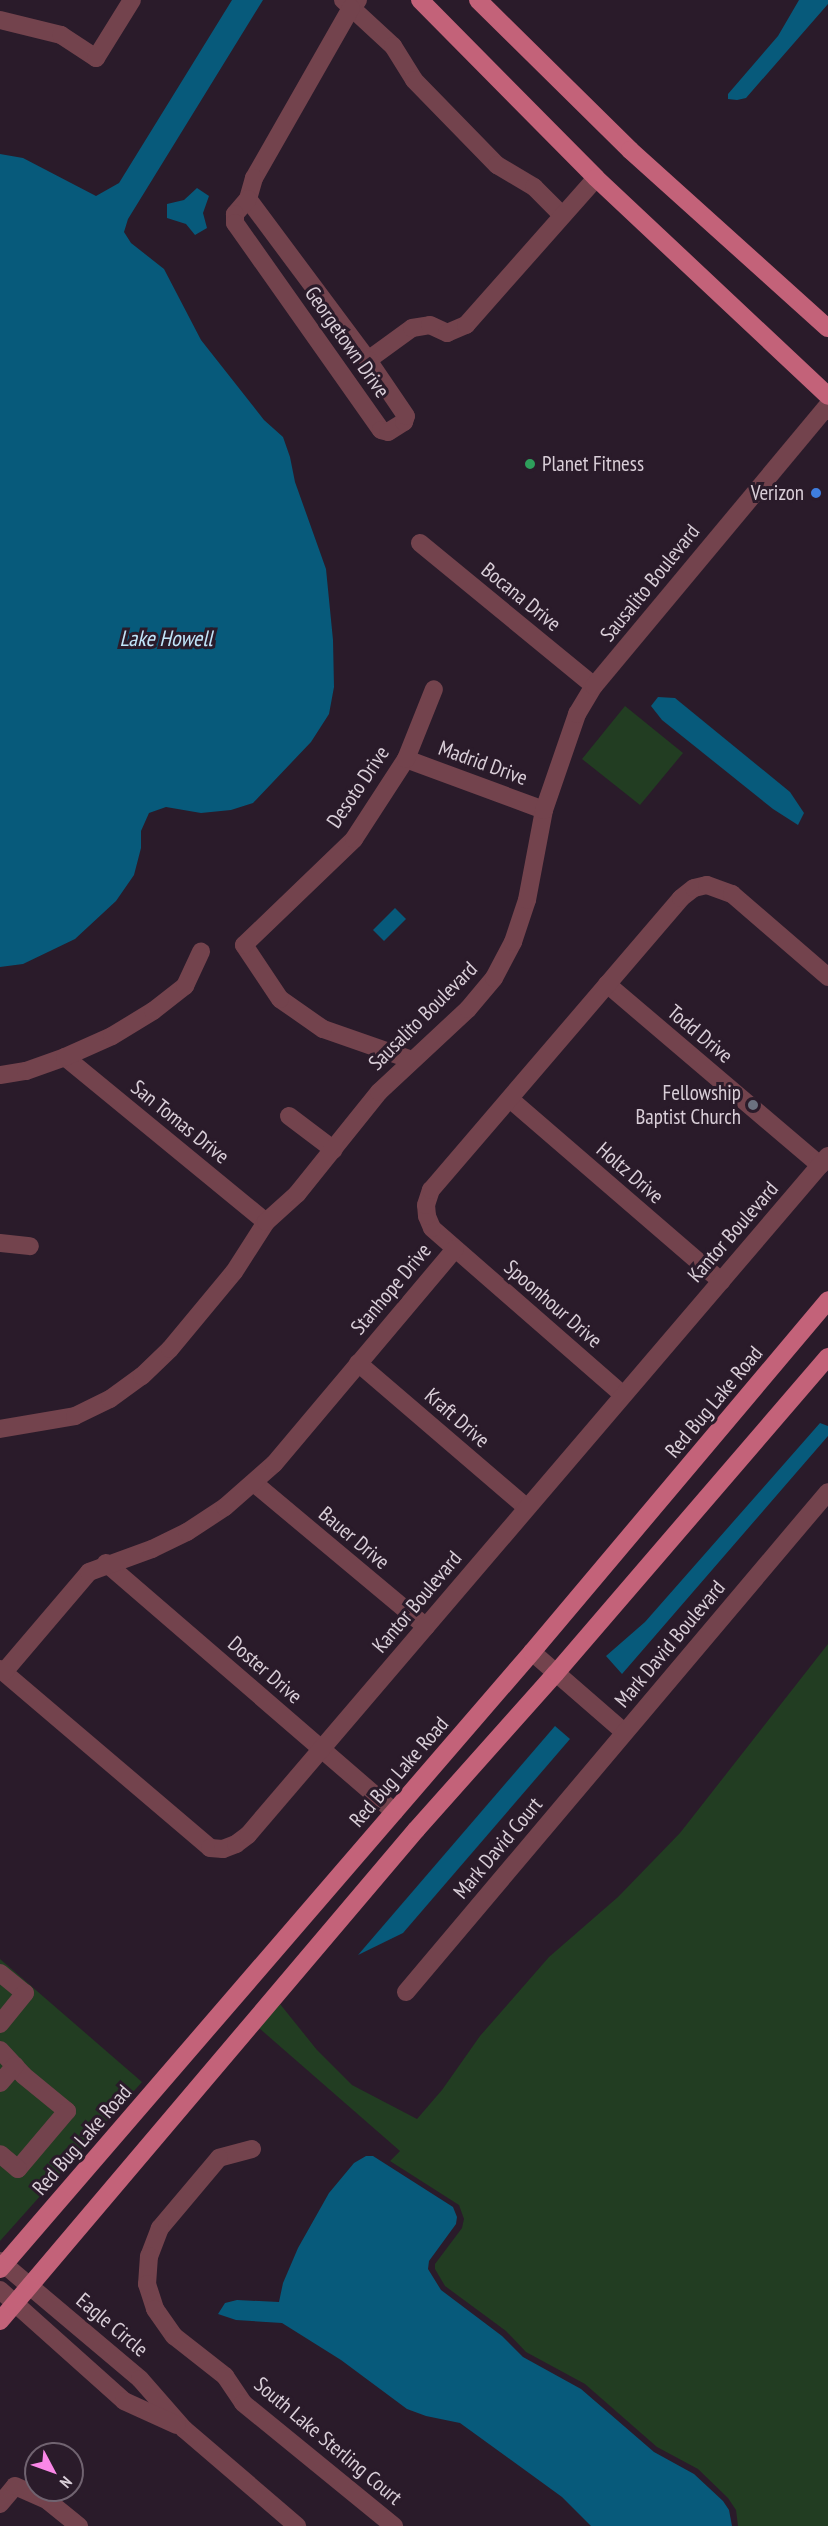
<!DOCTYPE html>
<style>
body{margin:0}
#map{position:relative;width:828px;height:2526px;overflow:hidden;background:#2a1b2a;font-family:"PT Sans Narrow",sans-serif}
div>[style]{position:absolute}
.green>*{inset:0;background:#223d22}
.water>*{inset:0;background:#075a7b}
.minor>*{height:18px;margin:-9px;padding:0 9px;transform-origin:9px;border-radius:9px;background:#73434d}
.major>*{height:18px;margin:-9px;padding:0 9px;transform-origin:9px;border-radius:9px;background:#c36279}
.dots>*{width:16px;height:16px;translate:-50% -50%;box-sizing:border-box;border:3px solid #2a1b2a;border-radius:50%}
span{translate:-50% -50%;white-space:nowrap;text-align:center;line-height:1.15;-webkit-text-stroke:6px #2a1b2a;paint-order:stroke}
.street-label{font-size:21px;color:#d9ced8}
.poi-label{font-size:21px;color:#d9ced8}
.left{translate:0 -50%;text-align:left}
.right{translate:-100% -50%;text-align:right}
.water-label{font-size:22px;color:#c1e5f9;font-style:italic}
.north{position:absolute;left:24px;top:2442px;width:60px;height:60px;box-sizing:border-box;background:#2a1b2a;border:2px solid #706370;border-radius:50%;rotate:131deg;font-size:16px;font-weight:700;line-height:24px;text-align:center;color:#d9ced8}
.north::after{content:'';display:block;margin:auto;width:21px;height:27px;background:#fa87e7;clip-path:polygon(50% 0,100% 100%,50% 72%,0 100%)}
</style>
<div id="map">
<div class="green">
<div style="clip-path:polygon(625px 706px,683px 753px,640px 805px,582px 759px)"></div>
<div style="clip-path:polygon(828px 1644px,828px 2526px,738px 2526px,736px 2510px,728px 2498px,698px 2469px,657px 2447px,585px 2384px,526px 2352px,506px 2331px,445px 2286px,435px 2269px,435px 2264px,462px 2228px,464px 2219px,459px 2205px,390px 2161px,400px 2151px,259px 2028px,280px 2004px,317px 2050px,352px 2085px,417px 2119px,442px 2090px,480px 2036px,549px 1957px,618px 1897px,680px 1833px)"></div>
<div style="clip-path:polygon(0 1959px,142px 2082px,0 2241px)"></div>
</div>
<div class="water">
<div style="clip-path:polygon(232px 0,263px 0,128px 219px,124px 232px,131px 243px,164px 269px,201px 340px,264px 420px,283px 437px,290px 457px,295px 482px,326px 569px,333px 640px,334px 687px,329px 714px,311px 742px,253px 803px,231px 810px,201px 813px,166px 807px,149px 813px,141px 831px,141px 848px,134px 875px,116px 901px,75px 939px,23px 964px,0 967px,0 154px,23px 158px,96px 196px,119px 183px)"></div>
<div style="clip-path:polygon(799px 0,828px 0,828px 4px,746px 98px,737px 100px,728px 99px,728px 94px,778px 36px)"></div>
<div style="clip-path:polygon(197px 188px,209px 196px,203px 213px,207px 228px,195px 235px,186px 224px,167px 218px,167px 204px,184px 200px)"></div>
<div style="clip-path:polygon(658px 697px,675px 698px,790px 792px,804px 813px,798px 825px,773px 809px,662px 720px,651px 706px)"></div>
<div style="clip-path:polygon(395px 908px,406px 919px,384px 941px,373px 930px)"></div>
<div style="clip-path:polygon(820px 1423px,828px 1426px,828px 1436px,622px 1674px,606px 1656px,645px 1622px)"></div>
<div style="clip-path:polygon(555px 1726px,570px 1739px,403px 1933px,358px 1955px)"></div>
<div style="clip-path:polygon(366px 2156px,373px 2156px,453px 2207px,457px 2217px,456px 2224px,429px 2261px,428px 2269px,441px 2290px,502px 2336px,523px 2357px,581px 2389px,654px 2452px,694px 2474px,723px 2501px,729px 2510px,732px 2526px,591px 2526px,562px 2497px,460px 2423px,426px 2416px,407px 2409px,341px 2360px,282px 2323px,236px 2320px,218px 2314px,225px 2303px,237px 2300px,279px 2302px,283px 2283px,298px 2248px,329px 2193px,354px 2163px)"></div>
</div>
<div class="minor">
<div style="left:343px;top:0;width:68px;rotate:42.6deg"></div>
<div style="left:393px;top:46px;width:40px;rotate:58deg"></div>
<div style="left:414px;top:80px;width:119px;rotate:45.7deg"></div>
<div style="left:497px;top:165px;width:43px;rotate:30.7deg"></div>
<div style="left:534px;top:187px;width:40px;rotate:45deg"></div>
<div style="left:358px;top:0;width:11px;rotate:131deg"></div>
<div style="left:351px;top:8px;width:196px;rotate:119.7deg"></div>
<div style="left:254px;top:178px;width:22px;rotate:106deg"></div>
<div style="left:248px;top:199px;width:201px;rotate:53.3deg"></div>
<div style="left:368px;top:360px;width:54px;rotate:-36deg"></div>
<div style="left:412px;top:328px;width:18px;rotate:-9deg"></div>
<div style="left:430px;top:325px;width:19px;rotate:25deg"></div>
<div style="left:447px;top:333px;width:21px;rotate:-23deg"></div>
<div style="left:466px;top:325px;width:196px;rotate:-48.5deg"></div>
<div style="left:0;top:20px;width:63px;rotate:13.8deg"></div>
<div style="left:61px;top:35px;width:42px;rotate:33.3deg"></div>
<div style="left:96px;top:58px;width:68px;rotate:-58.2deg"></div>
<div style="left:248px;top:199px;width:20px;rotate:131deg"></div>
<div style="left:235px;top:214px;width:9px;rotate:90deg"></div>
<div style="left:235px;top:223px;width:253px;rotate:54.8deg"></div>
<div style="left:381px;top:430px;width:7px;rotate:16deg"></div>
<div style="left:388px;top:432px;width:19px;rotate:-32deg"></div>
<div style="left:404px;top:422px;width:6px;rotate:-72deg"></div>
<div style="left:406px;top:416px;width:68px;rotate:-124.2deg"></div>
<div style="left:420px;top:543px;width:225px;rotate:39.4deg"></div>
<div style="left:406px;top:759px;width:147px;rotate:20.3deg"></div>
<div style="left:607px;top:984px;width:280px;rotate:40.4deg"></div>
<div style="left:65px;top:1057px;width:260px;rotate:39.4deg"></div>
<div style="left:412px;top:1060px;width:94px;rotate:-160.8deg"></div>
<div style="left:323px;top:1029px;width:52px;rotate:-145.1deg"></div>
<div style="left:280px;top:999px;width:65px;rotate:-123.7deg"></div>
<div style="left:244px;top:945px;width:153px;rotate:-43.9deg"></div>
<div style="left:354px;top:839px;width:95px;rotate:-57deg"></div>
<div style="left:406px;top:759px;width:75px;rotate:-68.2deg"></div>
<div style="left:0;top:1075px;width:26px;rotate:-9deg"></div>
<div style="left:26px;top:1071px;width:41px;rotate:-19.7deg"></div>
<div style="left:65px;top:1057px;width:51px;rotate:-24.1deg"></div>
<div style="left:112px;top:1036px;width:48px;rotate:-31.4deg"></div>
<div style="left:153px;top:1011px;width:41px;rotate:-38deg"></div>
<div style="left:185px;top:986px;width:38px;rotate:-65deg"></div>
<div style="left:510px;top:1099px;width:279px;rotate:40.8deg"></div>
<div style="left:289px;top:1116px;width:56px;rotate:37.1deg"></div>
<div style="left:0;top:1243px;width:30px;rotate:6deg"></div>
<div style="left:358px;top:1363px;width:221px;rotate:40.6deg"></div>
<div style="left:622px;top:1394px;width:252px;rotate:-138.9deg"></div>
<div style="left:432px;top:1228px;width:13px;rotate:-113deg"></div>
<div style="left:427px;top:1216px;width:11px;rotate:-95deg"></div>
<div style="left:426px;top:1205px;width:16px;rotate:-72deg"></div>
<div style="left:431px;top:1190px;width:384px;rotate:-49.4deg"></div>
<div style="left:681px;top:898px;width:16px;rotate:-38deg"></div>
<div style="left:694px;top:888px;width:13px;rotate:-13deg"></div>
<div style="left:707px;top:885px;width:27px;rotate:20deg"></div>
<div style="left:732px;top:894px;width:127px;rotate:40.8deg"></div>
<div style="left:0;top:1429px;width:76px;rotate:-9.8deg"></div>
<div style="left:75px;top:1416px;width:39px;rotate:-26deg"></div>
<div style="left:110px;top:1399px;width:39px;rotate:-36deg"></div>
<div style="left:142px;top:1376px;width:39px;rotate:-44deg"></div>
<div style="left:170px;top:1349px;width:100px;rotate:-50.3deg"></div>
<div style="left:234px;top:1272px;width:59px;rotate:-57.4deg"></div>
<div style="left:266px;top:1222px;width:42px;rotate:-42.1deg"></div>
<div style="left:297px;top:1194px;width:131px;rotate:-51.2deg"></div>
<div style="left:379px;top:1092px;width:122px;rotate:-43deg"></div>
<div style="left:468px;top:1009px;width:40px;rotate:-50deg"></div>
<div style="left:494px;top:978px;width:41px;rotate:-62.2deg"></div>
<div style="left:513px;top:942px;width:44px;rotate:-71.6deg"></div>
<div style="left:527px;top:900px;width:92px;rotate:-79.3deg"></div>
<div style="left:544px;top:810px;width:102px;rotate:-71deg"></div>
<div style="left:577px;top:714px;width:33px;rotate:-59deg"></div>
<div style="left:594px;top:686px;width:366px;rotate:-50.2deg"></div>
<div style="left:254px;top:1483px;width:224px;rotate:39.9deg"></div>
<div style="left:106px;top:1563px;width:381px;rotate:40.8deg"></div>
<div style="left:532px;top:1652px;width:122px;rotate:41deg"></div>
<div style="left:0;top:1669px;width:276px;rotate:40.4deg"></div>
<div style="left:210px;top:1848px;width:13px;rotate:4deg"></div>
<div style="left:223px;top:1849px;width:14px;rotate:-21deg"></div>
<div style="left:236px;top:1844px;width:15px;rotate:-37deg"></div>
<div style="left:248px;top:1835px;width:893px;rotate:-49.5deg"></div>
<div style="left:4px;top:1672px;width:131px;rotate:-49.6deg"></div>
<div style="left:89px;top:1572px;width:67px;rotate:-20.1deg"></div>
<div style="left:152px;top:1549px;width:39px;rotate:-26deg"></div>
<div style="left:187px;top:1532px;width:45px;rotate:-33.3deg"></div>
<div style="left:225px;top:1507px;width:65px;rotate:-41.3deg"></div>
<div style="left:274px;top:1464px;width:281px;rotate:-49.9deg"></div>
<div style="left:0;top:1973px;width:32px;rotate:39deg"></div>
<div style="left:25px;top:1993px;width:40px;rotate:129deg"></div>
<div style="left:406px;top:1992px;width:654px;rotate:-49.84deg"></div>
<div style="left:0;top:2050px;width:34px;rotate:47deg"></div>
<div style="left:23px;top:2075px;width:57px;rotate:39.3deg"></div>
<div style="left:67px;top:2111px;width:76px;rotate:130.2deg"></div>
<div style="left:18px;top:2169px;width:23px;rotate:-140deg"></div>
<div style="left:0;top:2083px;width:23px;rotate:-49deg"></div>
<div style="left:252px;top:2149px;width:34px;rotate:165deg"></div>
<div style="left:219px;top:2158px;width:92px;rotate:130.1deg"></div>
<div style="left:160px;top:2228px;width:30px;rotate:111deg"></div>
<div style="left:149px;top:2256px;width:28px;rotate:94deg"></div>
<div style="left:147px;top:2284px;width:26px;rotate:72deg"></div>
<div style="left:155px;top:2309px;width:33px;rotate:55deg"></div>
<div style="left:174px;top:2336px;width:65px;rotate:38.1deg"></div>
<div style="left:225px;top:2376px;width:32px;rotate:56deg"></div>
<div style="left:243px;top:2403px;width:195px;rotate:39.2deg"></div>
<div style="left:0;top:2261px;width:183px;rotate:40.1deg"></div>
<div style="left:140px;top:2379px;width:67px;rotate:48.7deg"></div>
<div style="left:184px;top:2429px;width:149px;rotate:40.6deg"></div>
<div style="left:0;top:2290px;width:166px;rotate:41.8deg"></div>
<div style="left:124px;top:2401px;width:58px;rotate:24.4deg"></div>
<div style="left:0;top:2504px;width:23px;rotate:-50deg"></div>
<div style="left:15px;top:2486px;width:36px;rotate:24deg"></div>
<div style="left:48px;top:2501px;width:40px;rotate:39deg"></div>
</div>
<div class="major">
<div style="left:420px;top:0;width:250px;rotate:45.3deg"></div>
<div style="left:596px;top:178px;width:318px;rotate:43.2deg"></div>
<div style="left:478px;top:0;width:214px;rotate:44.6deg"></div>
<div style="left:630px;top:150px;width:266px;rotate:42deg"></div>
<div style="left:0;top:2269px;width:815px;rotate:-49.23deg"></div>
<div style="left:532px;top:1652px;width:460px;rotate:-49.9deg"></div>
<div style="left:0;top:2321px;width:644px;rotate:-49.73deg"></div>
<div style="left:416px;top:1830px;width:210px;rotate:-48.3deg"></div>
<div style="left:556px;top:1673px;width:417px;rotate:-49.3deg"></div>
</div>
<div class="dots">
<div style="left:530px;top:464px;background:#2e9e5b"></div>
<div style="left:816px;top:493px;background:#3f7fe0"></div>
<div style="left:753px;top:1105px;background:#6b7280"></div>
</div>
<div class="street-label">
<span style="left:347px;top:342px;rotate:55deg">Georgetown Drive</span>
<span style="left:650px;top:583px;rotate:-51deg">Sausalito Boulevard</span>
<span style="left:521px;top:597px;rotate:39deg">Bocana Drive</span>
<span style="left:483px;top:763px;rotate:20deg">Madrid Drive</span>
<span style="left:358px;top:787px;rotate:-56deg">Desoto Drive</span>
<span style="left:423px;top:1016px;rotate:-45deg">Sausalito Boulevard</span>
<span style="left:700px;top:1034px;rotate:40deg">Todd Drive</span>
<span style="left:180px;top:1122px;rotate:39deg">San Tomas Drive</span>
<span style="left:630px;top:1173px;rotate:41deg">Holtz Drive</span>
<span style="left:733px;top:1232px;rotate:-49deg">Kantor Boulevard</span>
<span style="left:391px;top:1289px;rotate:-50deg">Stanhope Drive</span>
<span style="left:553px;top:1304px;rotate:41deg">Spoonhour Drive</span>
<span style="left:714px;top:1402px;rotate:-50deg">Red Bug Lake Road</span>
<span style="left:457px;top:1418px;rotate:41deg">Kraft Drive</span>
<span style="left:354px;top:1538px;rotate:40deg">Bauer Drive</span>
<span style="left:417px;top:1602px;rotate:-50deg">Kantor Boulevard</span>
<span style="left:670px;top:1644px;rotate:-50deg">Mark David Boulevard</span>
<span style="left:265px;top:1670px;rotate:41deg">Doster Drive</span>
<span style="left:399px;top:1772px;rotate:-49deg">Red Bug Lake Road</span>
<span style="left:498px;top:1848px;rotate:-50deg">Mark David Court</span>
<span style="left:82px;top:2140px;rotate:-49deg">Red Bug Lake Road</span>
<span style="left:112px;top:2325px;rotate:40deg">Eagle Circle</span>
<span style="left:328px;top:2441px;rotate:40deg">South Lake Sterling Court</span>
</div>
<div class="poi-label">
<span class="left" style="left:542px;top:464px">Planet Fitness</span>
<span class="right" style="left:804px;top:493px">Verizon</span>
<span class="right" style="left:741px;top:1105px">Fellowship<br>Baptist Church</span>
</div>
<div class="water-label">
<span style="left:166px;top:639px">Lake Howell</span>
</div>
<div class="north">N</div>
</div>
